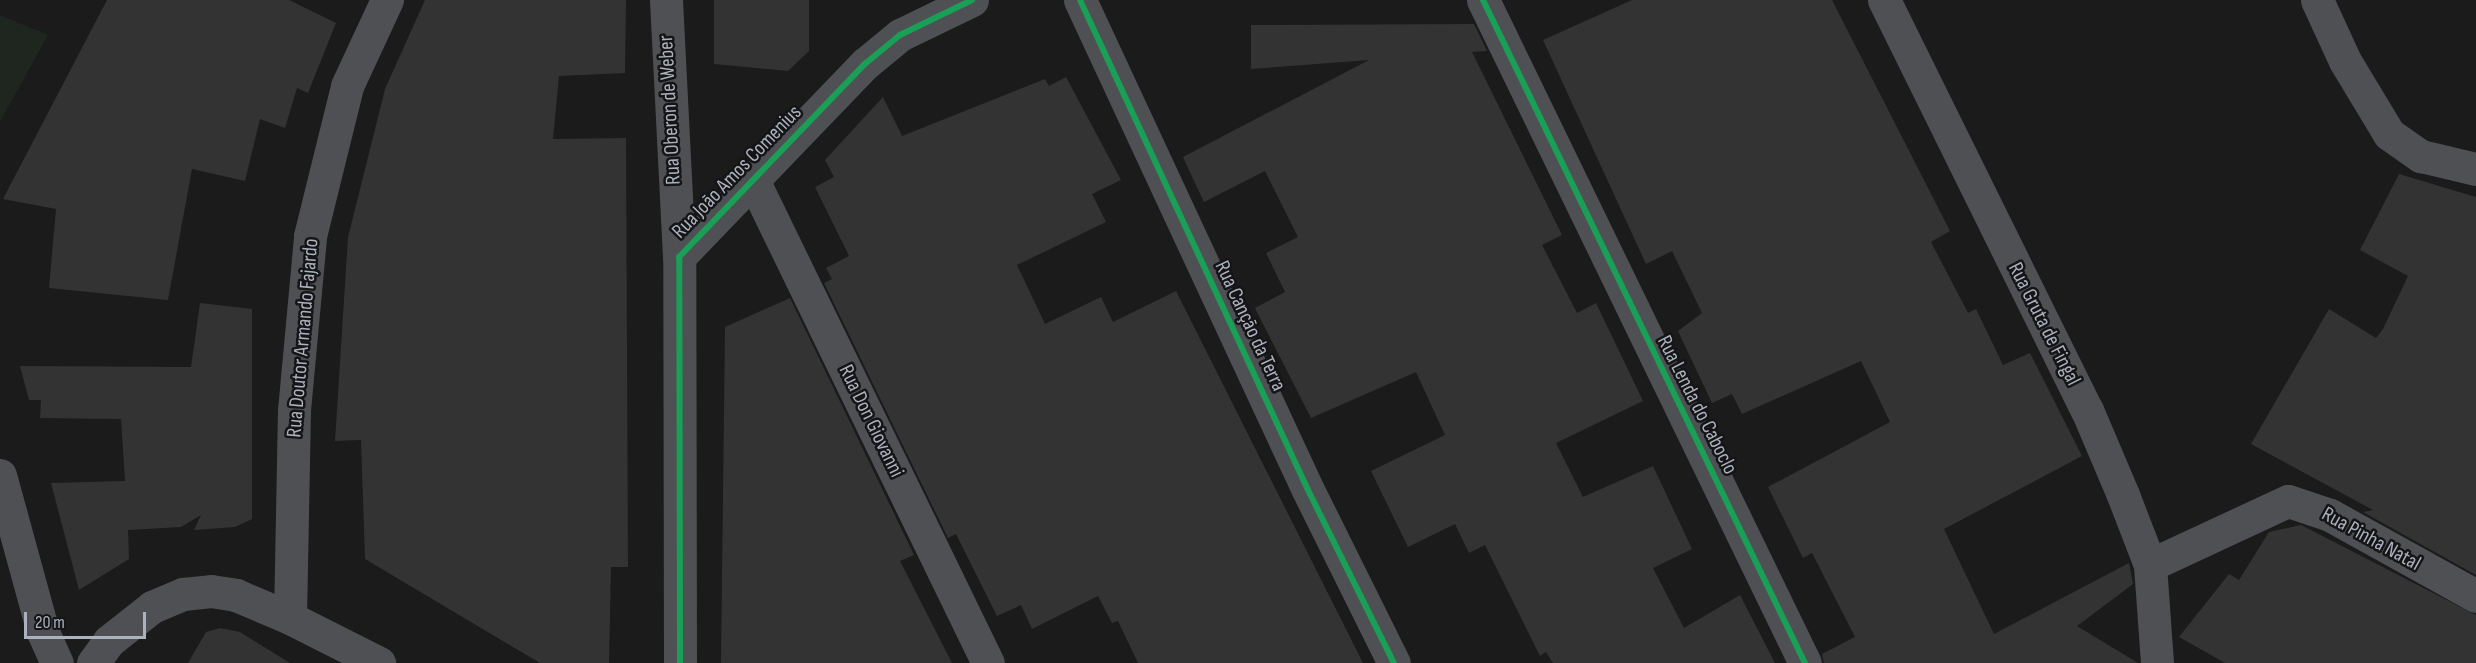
<!DOCTYPE html>
<meta charset="utf-8">
<style>
body{margin:0}
#map{position:relative;width:2476px;height:663px;overflow:hidden;background:#1b1b1b;font-family:"Sofia Sans Condensed",sans-serif}
div>[style]{position:absolute}
.green>*{inset:0;background:#1e261f}
.building>*{inset:0;background:#333}
.minor>*{height:33px;margin:-16.5px;padding:0 16.5px;transform-origin:16.5px;border-radius:16.5px;background:#4f5054}
.cycleway>*{height:6px;margin:-3px;padding:0 3px;transform-origin:3px;border-radius:3px;background:#1a9f57}
span{translate:-50% -50%;white-space:nowrap;text-align:center;line-height:1.15;-webkit-text-stroke:5px #151517;paint-order:stroke}
.street-label{font-size:21px;color:#abb1bd}
.scale{position:absolute;left:24px;top:612px;width:122px;height:27px;box-sizing:border-box;border:3px solid #abb1bd;border-top:0;padding-left:8px;font-size:18px;line-height:21px;white-space:nowrap;color:#abb1bd;-webkit-text-stroke:4px #151517;paint-order:stroke}
</style>
<div id="map">
<div class="green">
<div style="clip-path:polygon(0 15px,48px 35px,0 122px)"></div>
</div>
<div class="building">
<div style="clip-path:polygon(107px 0,289px 0,336px 23px,308px 93px,297px 88px,285px 128px,260px 119px,245px 181px,192px 169px,168px 300px,49px 288px,56px 209px,3px 199px)"></div>
<div style="clip-path:polygon(425px 0,626px 0,625px 73px,559px 76px,553px 139px,626px 138px,628px 567px,611px 567px,609px 663px,540px 663px,365px 559px,361px 440px,335px 441px,348px 237px,385px 89px)"></div>
<div style="clip-path:polygon(714px 0,809px 0,809px 51px,788px 71px,714px 64px)"></div>
<div style="clip-path:polygon(1632px 0,1832px 0,1950px 231px,1931px 242px,1968px 313px,1976px 309px,2003px 365px,2030px 353px,2082px 456px,1944px 529px,1994px 634px,2129px 563px,2133px 584px,2077px 626px,2138px 663px,1824px 663px,1822px 654px,1855px 637px,1812px 553px,1803px 558px,1768px 487px,1890px 422px,1861px 361px,1742px 414px,1732px 394px,1712px 403px,1678px 331px,1702px 313px,1672px 251px,1646px 264px,1543px 40px)"></div>
<div style="clip-path:polygon(1474px 24px,1487px 51px,1472px 52px,1562px 235px,1542px 245px,1577px 313px,1596px 303px,1643px 401px,1556px 443px,1583px 497px,1653px 466px,1692px 549px,1653px 568px,1684px 628px,1740px 595px,1775px 663px,1553px 663px,1546px 652px,1540px 656px,1485px 545px,1469px 553px,1455px 524px,1408px 547px,1371px 471px,1445px 435px,1416px 372px,1311px 418px,1255px 308px,1285px 292px,1266px 253px,1298px 237px,1265px 171px,1204px 202px,1194px 181px,1183px 157px,1369px 60px,1251px 69px,1251px 25px)"></div>
<div style="clip-path:polygon(1066px 77px,1121px 180px,1092px 194px,1106px 222px,1017px 265px,1045px 324px,1101px 297px,1113px 322px,1176px 291px,1363px 663px,1138px 663px,1118px 621px,1112px 623px,1098px 596px,1032px 629px,1021px 605px,997px 616px,956px 534px,948px 538px,824px 283px,832px 279px,826px 268px,849px 256px,815px 187px,834px 177px,825px 160px,883px 97px,902px 136px,1045px 79px,1049px 86px)"></div>
<div style="clip-path:polygon(2399px 174px,2476px 197px,2476px 575px,2363px 512px,2373px 510px,2251px 444px,2329px 309px,2376px 338px,2383px 329px,2408px 276px,2360px 250px)"></div>
<div style="clip-path:polygon(790px 298px,914px 555px,900px 561px,952px 663px,721px 663px,725px 327px)"></div>
<div style="clip-path:polygon(200px 303px,252px 309px,252px 519px,235px 527px,194px 530px,201px 515px,181px 527px,128px 530px,129px 559px,79px 590px,51px 483px,125px 481px,121px 419px,40px 418px,41px 400px,29px 400px,20px 366px,191px 367px)"></div>
<div style="clip-path:polygon(2301px 525px,2476px 615px,2476px 663px,2225px 663px,2179px 637px,2229px 574px,2239px 580px,2269px 532px)"></div>
<div style="clip-path:polygon(220px 628px,240px 632px,290px 663px,188px 663px,206px 632px)"></div>
</div>
<div class="minor">
<div style="left:666px;top:0;width:257px;rotate:87.1deg"></div>
<div style="left:1080px;top:0;width:540px;rotate:65.05deg"></div>
<div style="left:1308px;top:490px;width:193px;rotate:63.6deg"></div>
<div style="left:1483px;top:0;width:737px;rotate:64.1deg"></div>
<div style="left:1884px;top:0;width:458px;rotate:63.7deg"></div>
<div style="left:2087px;top:410px;width:92px;rotate:67deg"></div>
<div style="left:2123px;top:495px;width:75px;rotate:68.9deg"></div>
<div style="left:2150px;top:565px;width:98px;rotate:85.9deg"></div>
<div style="left:2317px;top:0;width:67px;rotate:65.3deg"></div>
<div style="left:2345px;top:61px;width:85px;rotate:58.9deg"></div>
<div style="left:2389px;top:134px;width:39px;rotate:35deg"></div>
<div style="left:2421px;top:156px;width:57px;rotate:13.3deg"></div>
<div style="left:753px;top:180px;width:537px;rotate:64.06deg"></div>
<div style="left:0;top:475px;width:163px;rotate:74.7deg"></div>
<div style="left:43px;top:632px;width:34px;rotate:66deg"></div>
<div style="left:2150px;top:565px;width:152px;rotate:-24.9deg"></div>
<div style="left:2288px;top:501px;width:44px;rotate:18.4deg"></div>
<div style="left:2330px;top:515px;width:167px;rotate:29deg"></div>
<div style="left:290px;top:618px;width:208px;rotate:-88.9deg"></div>
<div style="left:294px;top:410px;width:175px;rotate:-84.7deg"></div>
<div style="left:310px;top:236px;width:154px;rotate:-76.1deg"></div>
<div style="left:347px;top:86px;width:95px;rotate:-65.1deg"></div>
<div style="left:93px;top:663px;width:27px;rotate:-54deg"></div>
<div style="left:109px;top:641px;width:55px;rotate:-38.3deg"></div>
<div style="left:152px;top:607px;width:34px;rotate:-23deg"></div>
<div style="left:183px;top:594px;width:28px;rotate:-6deg"></div>
<div style="left:211px;top:591px;width:25px;rotate:9deg"></div>
<div style="left:236px;top:595px;width:59px;rotate:23.1deg"></div>
<div style="left:290px;top:618px;width:100px;rotate:26.8deg"></div>
<div style="left:680px;top:663px;width:406px;rotate:-90.1deg"></div>
<div style="left:679px;top:257px;width:269px;rotate:-46.1deg"></div>
<div style="left:866px;top:63px;width:44px;rotate:-39.5deg"></div>
<div style="left:900px;top:35px;width:80px;rotate:-25.9deg"></div>
</div>
<div class="cycleway">
<div style="left:1080px;top:0;width:540px;rotate:65.05deg"></div>
<div style="left:1308px;top:490px;width:193px;rotate:63.6deg"></div>
<div style="left:1483px;top:0;width:737px;rotate:64.1deg"></div>
<div style="left:680px;top:663px;width:406px;rotate:-90.1deg"></div>
<div style="left:679px;top:257px;width:269px;rotate:-46.1deg"></div>
<div style="left:866px;top:63px;width:44px;rotate:-39.5deg"></div>
<div style="left:900px;top:35px;width:80px;rotate:-25.9deg"></div>
</div>
<div class="street-label">
<span style="left:670px;top:110px;rotate:-93deg">Rua Oberon de Weber</span>
<span style="left:737px;top:172px;rotate:-46deg">Rua João Amos Comenius</span>
<span style="left:2044px;top:324px;rotate:63deg">Rua Gruta de Fingal</span>
<span style="left:1250px;top:326px;rotate:65deg">Rua Canção da Terra</span>
<span style="left:303px;top:338px;rotate:-85deg">Rua Doutor Armando Fajardo</span>
<span style="left:1697px;top:405px;rotate:63deg">Rua Lenda do Caboclo</span>
<span style="left:871px;top:421px;rotate:64deg">Rua Don Giovanni</span>
<span style="left:2371px;top:539px;rotate:29deg">Rua Pinha Natal</span>
</div>
<div class="scale">20 m</div>
</div>
